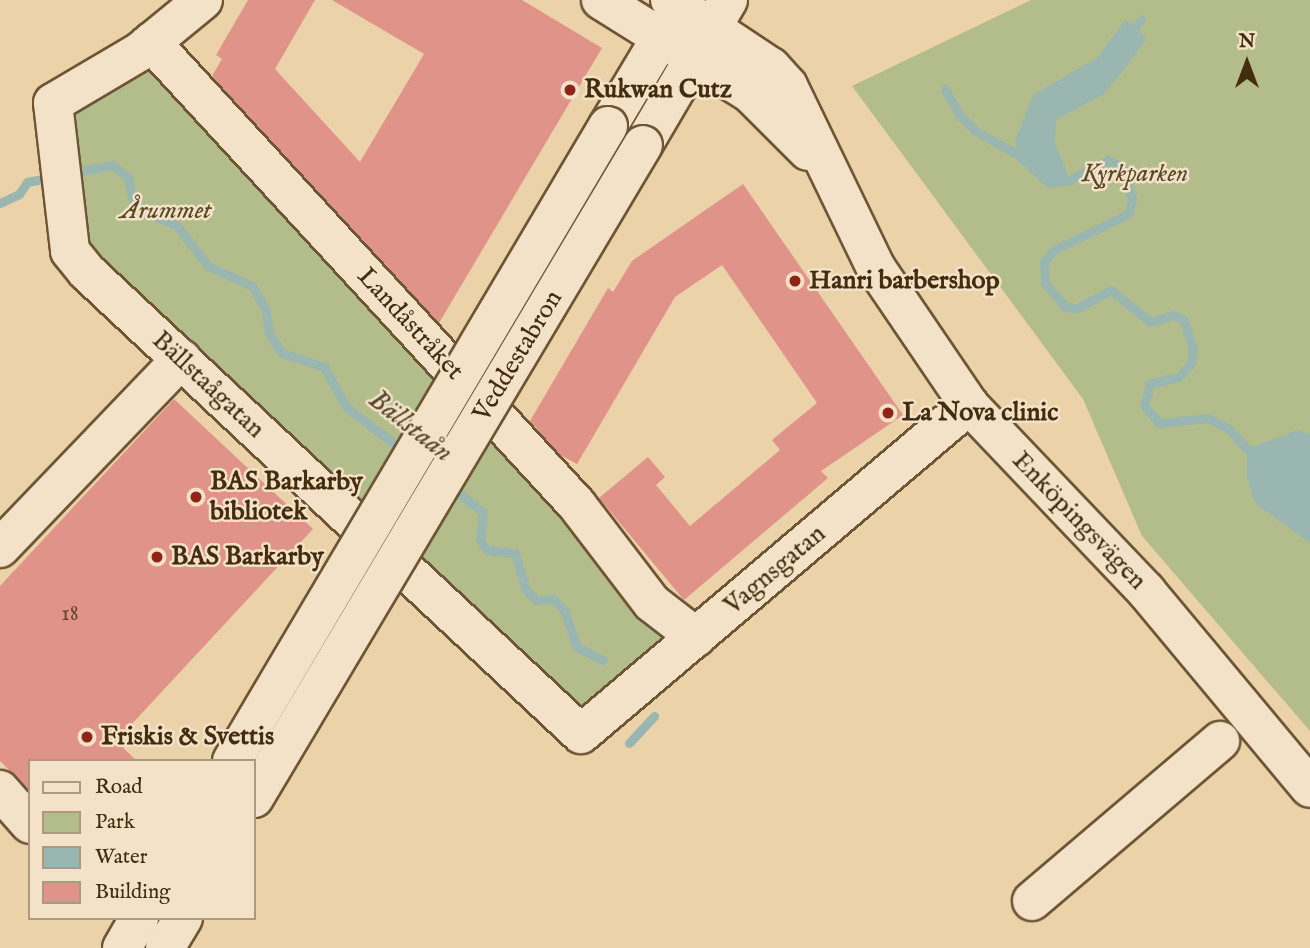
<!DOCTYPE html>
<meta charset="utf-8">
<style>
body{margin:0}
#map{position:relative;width:1310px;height:948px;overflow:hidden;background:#ecd2a9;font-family:"IM FELL English",serif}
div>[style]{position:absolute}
.green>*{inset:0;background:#b3bd8b}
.water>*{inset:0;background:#9ab6b0}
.stream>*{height:9px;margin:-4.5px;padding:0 4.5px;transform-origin:4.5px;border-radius:4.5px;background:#9ab6b0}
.building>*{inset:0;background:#e09388}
.roads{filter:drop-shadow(2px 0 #6e5635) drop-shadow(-2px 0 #6e5635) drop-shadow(0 2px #6e5635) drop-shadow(0 -2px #6e5635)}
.minor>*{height:38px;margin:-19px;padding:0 19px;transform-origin:19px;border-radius:19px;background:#f3e2c7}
.bridges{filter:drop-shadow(2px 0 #6e5635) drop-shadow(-2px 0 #6e5635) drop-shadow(0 2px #6e5635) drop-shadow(0 -2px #6e5635)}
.minor-bridge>*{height:38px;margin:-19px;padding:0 19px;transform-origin:19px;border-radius:19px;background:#f3e2c7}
.dots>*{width:19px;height:19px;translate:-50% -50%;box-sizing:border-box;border:4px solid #f3e2c7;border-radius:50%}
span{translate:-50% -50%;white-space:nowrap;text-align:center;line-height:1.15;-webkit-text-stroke:5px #f3e2c7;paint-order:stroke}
.number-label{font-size:23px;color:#6b462c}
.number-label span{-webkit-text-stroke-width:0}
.poi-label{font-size:26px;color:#442c0e;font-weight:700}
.left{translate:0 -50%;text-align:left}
.park-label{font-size:26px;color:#5a4927;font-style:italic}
.street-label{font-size:26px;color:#442c0e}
.water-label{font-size:28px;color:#55482e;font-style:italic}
.legend{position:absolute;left:28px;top:759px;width:228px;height:161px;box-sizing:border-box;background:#f3e2c7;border:2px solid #ad997d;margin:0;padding:9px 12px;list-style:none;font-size:21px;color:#442c0e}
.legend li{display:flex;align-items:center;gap:14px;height:35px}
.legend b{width:35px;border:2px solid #ad997d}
.north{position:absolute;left:1212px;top:28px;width:70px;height:70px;-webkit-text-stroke:5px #f3e2c7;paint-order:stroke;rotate:0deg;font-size:19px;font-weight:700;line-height:28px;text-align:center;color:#442c0e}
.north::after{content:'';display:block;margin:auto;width:24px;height:32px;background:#442c0e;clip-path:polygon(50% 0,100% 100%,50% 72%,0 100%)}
</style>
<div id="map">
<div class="green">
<div style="clip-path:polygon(1031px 0,1310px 0,1310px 731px,1142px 536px,1083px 399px,852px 86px)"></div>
<div style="clip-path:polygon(148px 59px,674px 630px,579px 711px,82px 253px,65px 102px)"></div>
</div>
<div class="water">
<div style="clip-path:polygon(1142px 14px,1147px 19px,1139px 30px,1146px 39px,1129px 63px,1104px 94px,1056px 120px,1055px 143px,1070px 180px,1049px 183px,1017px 154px,1015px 141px,1033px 95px,1097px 58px,1125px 20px,1132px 25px)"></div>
<div style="clip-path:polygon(1298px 430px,1310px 434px,1310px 543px,1256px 504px,1247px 479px,1247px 449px)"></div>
</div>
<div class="stream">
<div style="left:945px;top:89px;width:31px;rotate:61deg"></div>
<div style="left:960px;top:116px;width:23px;rotate:43deg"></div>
<div style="left:977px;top:132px;width:46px;rotate:28.8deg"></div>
<div style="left:1017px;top:154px;width:43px;rotate:42.2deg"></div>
<div style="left:1049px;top:183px;width:21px;rotate:-8deg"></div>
<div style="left:1070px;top:180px;width:43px;rotate:-27.8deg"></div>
<div style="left:1108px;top:160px;width:18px;rotate:27deg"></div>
<div style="left:1124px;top:168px;width:33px;rotate:76deg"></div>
<div style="left:1132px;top:200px;width:15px;rotate:106deg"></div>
<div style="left:1128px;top:214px;width:82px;rotate:154.1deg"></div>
<div style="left:1054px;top:250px;width:16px;rotate:130deg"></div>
<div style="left:1044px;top:262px;width:21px;rotate:87deg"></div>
<div style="left:1045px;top:283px;width:31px;rotate:50deg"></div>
<div style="left:1065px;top:307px;width:12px;rotate:5deg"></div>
<div style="left:1077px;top:308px;width:38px;rotate:-28deg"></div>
<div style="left:1111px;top:290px;width:50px;rotate:39.4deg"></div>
<div style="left:1150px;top:322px;width:24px;rotate:-17deg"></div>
<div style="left:1173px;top:315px;width:12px;rotate:24deg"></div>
<div style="left:1184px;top:320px;width:30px;rotate:73deg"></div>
<div style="left:1193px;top:349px;width:14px;rotate:98deg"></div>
<div style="left:1191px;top:363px;width:18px;rotate:131deg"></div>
<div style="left:1179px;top:377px;width:30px;rotate:168deg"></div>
<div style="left:1150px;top:383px;width:23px;rotate:105deg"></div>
<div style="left:1144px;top:405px;width:23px;rotate:50deg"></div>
<div style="left:1159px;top:423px;width:49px;rotate:-5.8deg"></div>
<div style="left:1208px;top:418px;width:22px;rotate:27deg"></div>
<div style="left:1228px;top:428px;width:28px;rotate:48deg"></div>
<div style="left:69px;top:173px;width:44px;rotate:-10.5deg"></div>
<div style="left:112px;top:165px;width:20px;rotate:37deg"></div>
<div style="left:128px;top:177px;width:21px;rotate:79deg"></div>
<div style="left:132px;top:198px;width:21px;rotate:45deg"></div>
<div style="left:147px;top:213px;width:33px;rotate:23deg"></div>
<div style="left:177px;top:226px;width:51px;rotate:52.2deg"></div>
<div style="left:208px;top:266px;width:48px;rotate:24.4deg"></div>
<div style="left:252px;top:286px;width:28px;rotate:60deg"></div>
<div style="left:266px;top:310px;width:23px;rotate:83deg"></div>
<div style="left:269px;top:333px;width:24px;rotate:57deg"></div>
<div style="left:282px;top:353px;width:44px;rotate:18.4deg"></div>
<div style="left:324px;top:367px;width:46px;rotate:61.2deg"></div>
<div style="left:346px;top:407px;width:74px;rotate:37.3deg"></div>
<div style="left:0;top:203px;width:21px;rotate:-25deg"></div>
<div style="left:19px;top:194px;width:14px;rotate:-56deg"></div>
<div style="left:27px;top:182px;width:25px;rotate:-11deg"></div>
<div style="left:449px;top:486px;width:43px;rotate:37.4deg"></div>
<div style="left:483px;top:512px;width:28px;rotate:96deg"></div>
<div style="left:480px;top:540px;width:12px;rotate:55deg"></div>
<div style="left:487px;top:550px;width:28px;rotate:6deg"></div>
<div style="left:515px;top:553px;width:37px;rotate:74deg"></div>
<div style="left:525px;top:589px;width:16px;rotate:45deg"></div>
<div style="left:536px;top:600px;width:17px;rotate:-3deg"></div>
<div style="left:553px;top:599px;width:16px;rotate:45deg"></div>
<div style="left:564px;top:610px;width:39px;rotate:71deg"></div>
<div style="left:577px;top:647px;width:29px;rotate:27deg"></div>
<div style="left:629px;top:743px;width:37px;rotate:-47deg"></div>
</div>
<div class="building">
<div style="clip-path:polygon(248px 0,315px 0,275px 69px,360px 162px,424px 54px,332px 0,522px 0,602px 48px,439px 323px,212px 76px,222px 59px,216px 55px)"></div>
<div style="clip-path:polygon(743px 184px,903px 415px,821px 471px,828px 478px,684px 600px,599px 498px,648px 457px,665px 477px,656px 485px,690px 526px,780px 450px,772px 440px,817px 403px,722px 265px,675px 297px,577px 464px,560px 455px,530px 421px,608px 288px,613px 292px,632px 261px)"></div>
<div style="clip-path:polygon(174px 399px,313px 529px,116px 741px,137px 761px,30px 761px,30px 791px,0 761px,0 586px)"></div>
</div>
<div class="roads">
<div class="minor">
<div style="left:203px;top:0;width:80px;rotate:140.6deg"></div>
<div style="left:141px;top:51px;width:102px;rotate:149.4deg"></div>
<div style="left:53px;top:103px;width:149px;rotate:83.4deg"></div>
<div style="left:70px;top:251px;width:27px;rotate:51deg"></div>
<div style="left:87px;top:272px;width:676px;rotate:43.08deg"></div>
<div style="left:581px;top:734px;width:509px;rotate:-40.3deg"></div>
<div style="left:601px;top:0;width:176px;rotate:32deg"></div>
<div style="left:750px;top:93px;width:82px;rotate:45deg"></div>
<div style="left:670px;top:0;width:121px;rotate:33.6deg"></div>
<div style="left:771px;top:67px;width:25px;rotate:48deg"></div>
<div style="left:788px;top:86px;width:202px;rotate:64.2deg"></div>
<div style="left:876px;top:268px;width:166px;rotate:55.8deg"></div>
<div style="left:969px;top:405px;width:257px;rotate:46.4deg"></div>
<div style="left:1146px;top:591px;width:256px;rotate:50.2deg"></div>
<div style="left:151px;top:42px;width:629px;rotate:47.38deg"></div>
<div style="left:577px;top:505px;width:123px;rotate:52.6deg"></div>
<div style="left:652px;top:603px;width:56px;rotate:37.7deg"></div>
<div style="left:608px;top:126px;width:131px;rotate:-59.1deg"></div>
<div style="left:643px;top:145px;width:168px;rotate:-59.6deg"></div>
<div style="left:0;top:548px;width:262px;rotate:-46.2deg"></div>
<div style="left:0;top:790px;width:45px;rotate:48.6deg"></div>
<div style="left:1032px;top:901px;width:247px;rotate:-40.4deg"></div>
<div style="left:122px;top:948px;width:34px;rotate:-60deg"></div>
<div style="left:165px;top:948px;width:35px;rotate:-59deg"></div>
</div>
</div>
<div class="bridges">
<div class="minor-bridge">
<div style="left:232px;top:761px;width:738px;rotate:-59.37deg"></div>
<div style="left:254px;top:798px;width:760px;rotate:-59.22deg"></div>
</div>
</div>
<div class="dots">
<div style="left:570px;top:90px;background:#8f2418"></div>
<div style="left:795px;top:281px;background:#8f2418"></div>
<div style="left:888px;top:413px;background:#8f2418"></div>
<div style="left:196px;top:497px;background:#8f2418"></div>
<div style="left:157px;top:557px;background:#8f2418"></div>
<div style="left:87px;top:737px;background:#8f2418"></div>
</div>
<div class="number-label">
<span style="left:70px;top:614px">18</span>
</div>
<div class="poi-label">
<span class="left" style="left:584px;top:90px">Rukwan Cutz</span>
<span class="left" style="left:809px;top:281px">Hanri barbershop</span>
<span class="left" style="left:902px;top:413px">La Nova clinic</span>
<span class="left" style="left:210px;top:497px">BAS Barkarby<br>bibliotek</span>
<span class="left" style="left:171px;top:557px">BAS Barkarby</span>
<span class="left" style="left:101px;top:737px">Friskis &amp; Svettis</span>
</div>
<div class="park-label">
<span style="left:1135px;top:174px">Kyrkparken</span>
<span style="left:166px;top:211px">Årummet</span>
</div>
<div class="street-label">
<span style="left:410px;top:324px;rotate:47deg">Landåstråket</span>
<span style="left:518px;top:356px;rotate:-59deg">Veddestabron</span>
<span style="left:208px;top:385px;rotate:43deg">Bällstaågatan</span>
<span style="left:1079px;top:521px;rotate:46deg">Enköpingsvägen</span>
<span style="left:775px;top:570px;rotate:-40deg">Vagnsgatan</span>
</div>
<div class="water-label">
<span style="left:410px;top:427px;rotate:38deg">Bällstaån</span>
</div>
<ul class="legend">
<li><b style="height:9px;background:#f3e2c7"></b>Road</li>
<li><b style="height:19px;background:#b3bd8b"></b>Park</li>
<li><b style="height:19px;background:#9ab6b0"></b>Water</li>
<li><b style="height:19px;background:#e09388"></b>Building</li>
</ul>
<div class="north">N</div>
</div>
